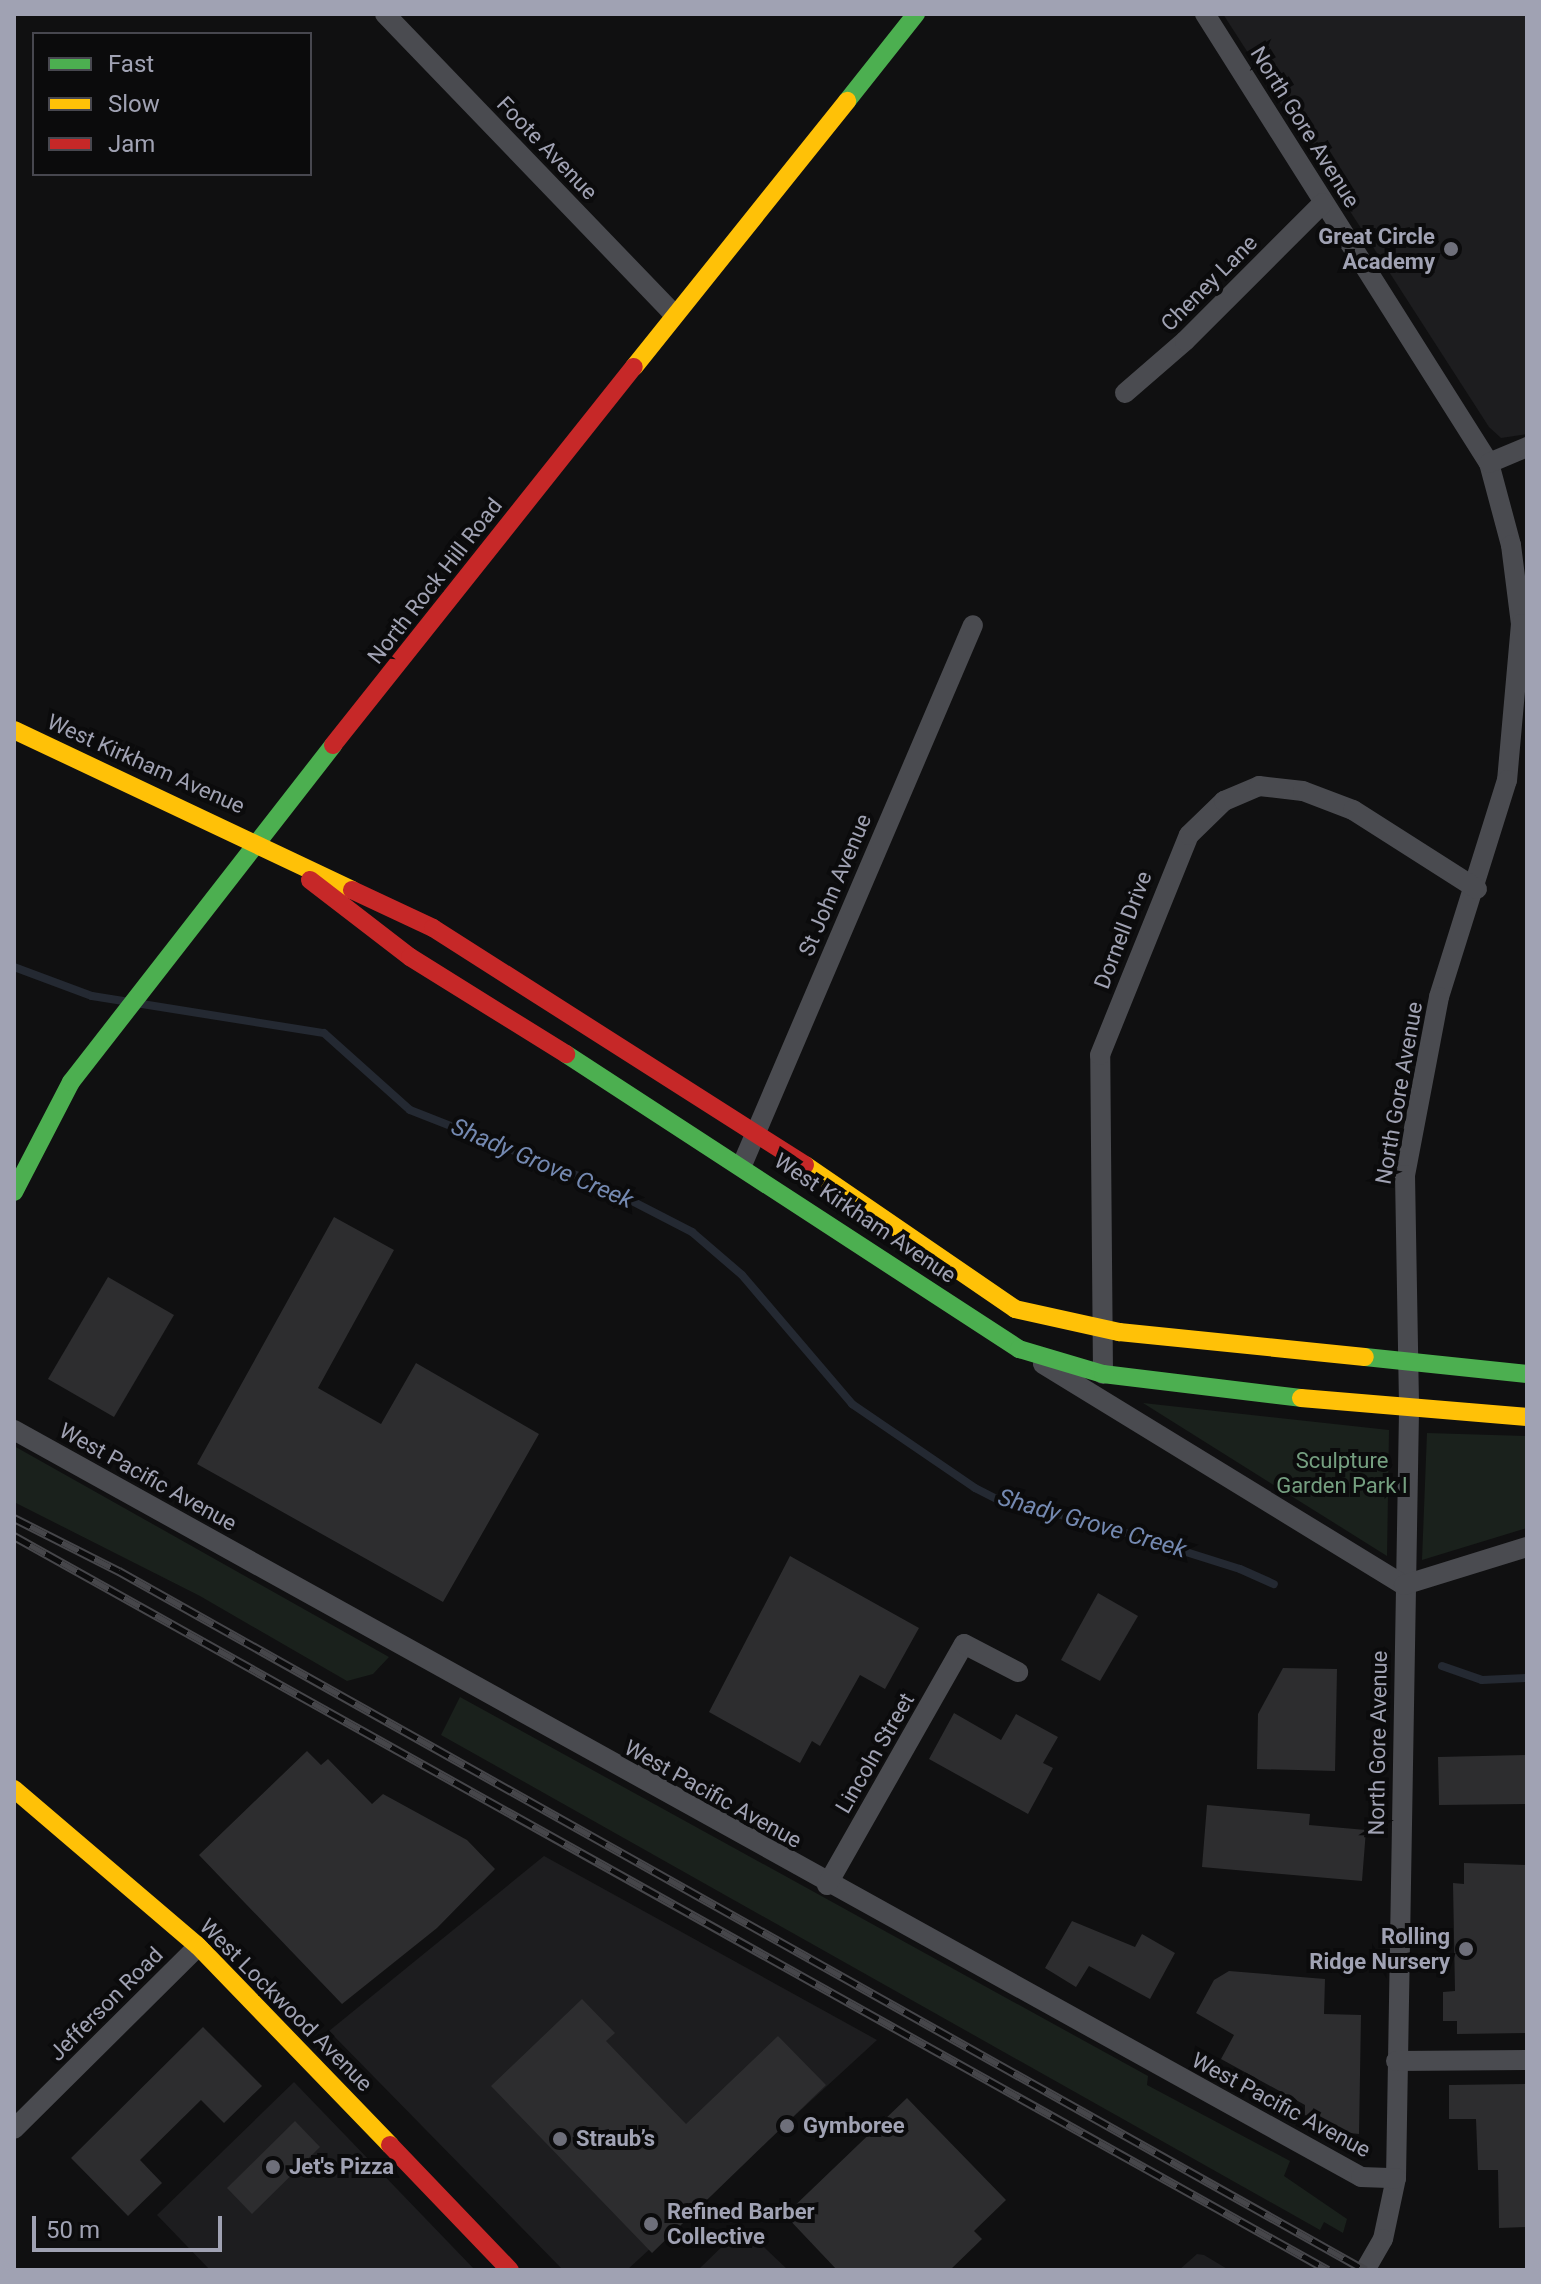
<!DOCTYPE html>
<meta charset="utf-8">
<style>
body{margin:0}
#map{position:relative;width:1541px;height:2284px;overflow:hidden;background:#101011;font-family:Roboto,sans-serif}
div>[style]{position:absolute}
.built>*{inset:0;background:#1d1d1f}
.green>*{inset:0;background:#1a211c}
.stream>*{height:8px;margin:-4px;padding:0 4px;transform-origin:4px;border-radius:4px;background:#242932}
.building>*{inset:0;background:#2d2d2f}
.street>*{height:20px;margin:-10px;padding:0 10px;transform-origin:10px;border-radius:10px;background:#4a4b50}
.fast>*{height:18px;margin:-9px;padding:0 9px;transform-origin:9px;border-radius:9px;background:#4caf50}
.slow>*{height:18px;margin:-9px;padding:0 9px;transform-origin:9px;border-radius:9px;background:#ffc107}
.jam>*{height:18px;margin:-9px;padding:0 9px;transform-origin:9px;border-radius:9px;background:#c62828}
.rail>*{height:9px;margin-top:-4.5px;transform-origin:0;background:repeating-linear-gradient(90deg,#0b0b0c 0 18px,#46464a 0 36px);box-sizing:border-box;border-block:2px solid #46464a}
.dots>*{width:22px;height:22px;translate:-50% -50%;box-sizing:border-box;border:4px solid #0b0b0c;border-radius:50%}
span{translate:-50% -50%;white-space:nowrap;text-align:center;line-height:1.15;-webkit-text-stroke:8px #0b0b0c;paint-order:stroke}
.street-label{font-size:22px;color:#a0a2b3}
.poi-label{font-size:22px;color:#a0a2b3;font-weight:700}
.right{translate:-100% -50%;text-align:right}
.left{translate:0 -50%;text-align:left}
.park-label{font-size:22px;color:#759f80}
.water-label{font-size:24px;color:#7489b1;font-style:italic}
.frame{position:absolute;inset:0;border:16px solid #a0a2b3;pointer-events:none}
.legend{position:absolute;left:32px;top:32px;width:280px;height:144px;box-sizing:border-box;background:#0b0b0c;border:2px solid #47474f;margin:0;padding:10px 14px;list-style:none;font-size:24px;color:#a0a2b3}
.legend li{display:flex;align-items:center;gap:16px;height:40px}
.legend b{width:40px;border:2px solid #47474f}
.scale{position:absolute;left:32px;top:2216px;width:190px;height:36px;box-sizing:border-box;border:4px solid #a0a2b3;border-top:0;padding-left:10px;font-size:24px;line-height:28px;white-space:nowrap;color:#a0a2b3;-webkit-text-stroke:6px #0b0b0c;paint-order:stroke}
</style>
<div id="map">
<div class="built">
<div style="clip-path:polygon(1223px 14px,1527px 14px,1527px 434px,1501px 438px,1489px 427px)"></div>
<div style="clip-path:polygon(544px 1856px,877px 2040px,627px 2270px,563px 2270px,329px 2031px)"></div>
<div style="clip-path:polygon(294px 2082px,475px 2270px,210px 2270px,157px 2215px)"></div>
<div style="clip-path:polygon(744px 2228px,788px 2270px,698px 2270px,737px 2232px)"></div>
<div style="clip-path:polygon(1197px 2254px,1204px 2255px,1229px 2270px,1179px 2270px)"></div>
</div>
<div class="green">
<div style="clip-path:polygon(1143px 1403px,1389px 1430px,1387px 1556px)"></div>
<div style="clip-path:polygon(1427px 1433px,1527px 1436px,1527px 1528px,1422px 1560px)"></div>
<div style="clip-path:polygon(14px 1446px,389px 1657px,373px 1674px,347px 1681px,200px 1596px,14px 1502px)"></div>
<div style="clip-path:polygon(460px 1697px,1148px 2076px,1147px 2085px,1290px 2161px,1284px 2176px,1347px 2219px,1343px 2233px,1324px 2222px,1320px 2230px,441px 1735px)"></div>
</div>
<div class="stream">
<div style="left:14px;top:967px;width:83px;rotate:20.4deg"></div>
<div style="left:92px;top:996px;width:235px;rotate:9.1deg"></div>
<div style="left:324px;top:1033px;width:115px;rotate:41.8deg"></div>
<div style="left:410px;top:1110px;width:203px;rotate:21.4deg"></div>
<div style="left:599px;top:1184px;width:105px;rotate:27.3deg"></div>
<div style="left:692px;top:1232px;width:66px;rotate:40.7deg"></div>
<div style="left:742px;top:1275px;width:170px;rotate:49.5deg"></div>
<div style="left:852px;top:1404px;width:149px;rotate:34.3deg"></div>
<div style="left:975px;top:1488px;width:27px;rotate:27deg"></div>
<div style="left:999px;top:1500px;width:98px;rotate:13.6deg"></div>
<div style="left:1094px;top:1523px;width:153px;rotate:17.5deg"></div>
<div style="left:1240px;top:1569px;width:37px;rotate:24deg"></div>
<div style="left:1442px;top:1666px;width:42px;rotate:19.3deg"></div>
<div style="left:1482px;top:1680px;width:45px;rotate:-2.5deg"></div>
</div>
<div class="building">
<div style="clip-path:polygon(334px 1217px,394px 1250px,318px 1388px,381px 1424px,416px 1363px,539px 1434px,443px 1602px,197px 1464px)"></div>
<div style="clip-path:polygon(108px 1277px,174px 1315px,114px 1417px,48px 1379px)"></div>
<div style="clip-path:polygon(790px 1556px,919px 1628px,885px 1689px,860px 1675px,820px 1746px,812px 1741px,800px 1763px,709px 1712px)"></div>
<div style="clip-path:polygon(1098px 1593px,1138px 1616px,1100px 1681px,1061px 1660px)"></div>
<div style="clip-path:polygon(1283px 1668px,1337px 1669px,1335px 1771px,1257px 1769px,1258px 1714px)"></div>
<div style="clip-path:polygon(954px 1713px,1001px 1740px,1016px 1714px,1058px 1737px,1043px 1763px,1053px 1768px,1028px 1814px,929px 1759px)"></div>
<div style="clip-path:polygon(307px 1751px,321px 1765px,328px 1759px,372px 1804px,383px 1794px,467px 1840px,495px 1869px,437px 1928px,342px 2004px,199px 1855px)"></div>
<div style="clip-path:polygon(1527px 1755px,1527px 1804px,1439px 1805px,1438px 1757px)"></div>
<div style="clip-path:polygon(1207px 1805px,1310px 1814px,1309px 1825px,1366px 1830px,1362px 1881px,1202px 1867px)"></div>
<div style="clip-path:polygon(1464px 1863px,1527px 1865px,1527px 2033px,1457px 2034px,1457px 2021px,1443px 2021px,1443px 1992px,1455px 1991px,1453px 1883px,1464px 1884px)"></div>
<div style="clip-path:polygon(1072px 1921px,1135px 1947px,1142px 1934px,1175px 1953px,1150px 1999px,1089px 1966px,1076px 1987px,1045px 1968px)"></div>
<div style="clip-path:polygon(1229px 1971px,1325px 1979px,1324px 2014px,1361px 2015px,1359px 2134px,1321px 2130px,1305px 2120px,1305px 2105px,1221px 2059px,1234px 2035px,1196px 2013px,1214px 1980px)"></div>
<div style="clip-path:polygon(582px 1999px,615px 2033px,606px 2041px,686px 2124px,778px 2036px,826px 2085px,652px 2253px,491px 2086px)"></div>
<div style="clip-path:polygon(203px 2027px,262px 2086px,224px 2123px,201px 2100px,140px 2160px,162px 2183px,128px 2216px,71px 2158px)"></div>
<div style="clip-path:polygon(1527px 2084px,1527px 2227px,1499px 2228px,1498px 2170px,1478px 2170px,1476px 2119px,1449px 2119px,1449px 2085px)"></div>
<div style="clip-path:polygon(907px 2098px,1006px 2200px,974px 2231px,982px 2239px,950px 2270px,837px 2270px,785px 2215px)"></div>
<div style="clip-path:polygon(295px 2121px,320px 2147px,252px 2214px,227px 2188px)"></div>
</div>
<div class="street">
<div style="left:385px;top:14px;width:417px;rotate:46.1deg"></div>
<div style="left:1205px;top:14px;width:531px;rotate:57.69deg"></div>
<div style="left:1489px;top:463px;width:85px;rotate:75deg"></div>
<div style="left:1511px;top:545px;width:80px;rotate:82.8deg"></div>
<div style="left:1521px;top:624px;width:157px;rotate:95.1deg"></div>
<div style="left:1507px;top:780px;width:227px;rotate:107.4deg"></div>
<div style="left:1439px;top:997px;width:181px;rotate:100.8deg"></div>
<div style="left:1405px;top:1175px;width:236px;rotate:89deg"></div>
<div style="left:1409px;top:1411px;width:767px;rotate:90.97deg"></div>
<div style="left:1396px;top:2178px;width:62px;rotate:102deg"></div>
<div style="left:1383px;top:2239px;width:36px;rotate:120deg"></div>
<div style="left:1125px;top:393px;width:79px;rotate:-40.9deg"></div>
<div style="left:1185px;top:341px;width:195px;rotate:-45deg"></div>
<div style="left:1489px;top:463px;width:41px;rotate:-22.8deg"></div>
<div style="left:742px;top:1165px;width:587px;rotate:-66.84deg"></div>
<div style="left:1043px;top:1364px;width:423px;rotate:31.5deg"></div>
<div style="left:1404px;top:1585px;width:129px;rotate:-17.2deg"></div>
<div style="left:1103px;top:1374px;width:319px;rotate:-90.5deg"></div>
<div style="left:1100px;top:1055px;width:237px;rotate:-68deg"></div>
<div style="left:1189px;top:835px;width:49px;rotate:-44.2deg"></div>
<div style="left:1224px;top:801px;width:38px;rotate:-23deg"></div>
<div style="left:1259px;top:786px;width:44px;rotate:6.5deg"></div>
<div style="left:1303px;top:791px;width:53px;rotate:20.8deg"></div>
<div style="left:1353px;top:810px;width:147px;rotate:32.5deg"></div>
<div style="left:14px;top:1430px;width:1540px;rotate:29.01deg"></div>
<div style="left:1361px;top:2177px;width:35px;rotate:2deg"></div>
<div style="left:827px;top:1885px;width:277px;rotate:-60.4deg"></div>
<div style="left:964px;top:1644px;width:61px;rotate:27.4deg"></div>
<div style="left:1396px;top:2061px;width:131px;rotate:-0.4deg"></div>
<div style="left:14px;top:2129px;width:260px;rotate:-44.8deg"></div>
</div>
<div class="fast">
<div style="left:847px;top:101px;width:111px;rotate:-51.6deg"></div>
<div style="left:566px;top:1054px;width:541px;rotate:33.07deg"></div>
<div style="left:1019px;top:1349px;width:88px;rotate:16.6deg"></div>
<div style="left:1103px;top:1374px;width:199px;rotate:6.9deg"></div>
<div style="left:14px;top:1192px;width:124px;rotate:-62.6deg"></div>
<div style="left:71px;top:1082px;width:427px;rotate:-52.1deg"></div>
<div style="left:1365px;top:1357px;width:163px;rotate:6deg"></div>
</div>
<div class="slow">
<div style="left:634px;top:367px;width:341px;rotate:-51.3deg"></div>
<div style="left:14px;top:730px;width:374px;rotate:25.3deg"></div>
<div style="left:805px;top:1165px;width:255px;rotate:34.4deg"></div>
<div style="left:1015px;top:1309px;width:107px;rotate:12.5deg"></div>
<div style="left:1119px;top:1332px;width:247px;rotate:5.8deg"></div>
<div style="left:1301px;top:1398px;width:227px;rotate:4.8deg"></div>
<div style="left:14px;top:1789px;width:242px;rotate:40.5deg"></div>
<div style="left:198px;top:1946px;width:277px;rotate:46deg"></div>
</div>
<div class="jam">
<div style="left:333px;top:745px;width:483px;rotate:-51.5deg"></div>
<div style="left:310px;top:880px;width:126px;rotate:37.6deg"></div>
<div style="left:410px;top:957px;width:184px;rotate:31.9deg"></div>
<div style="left:352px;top:890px;width:89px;rotate:25.1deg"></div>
<div style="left:433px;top:928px;width:441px;rotate:32.5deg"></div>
<div style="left:390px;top:2145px;width:173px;rotate:46.2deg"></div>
</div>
<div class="rail">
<div style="left:14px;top:1518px;width:118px;rotate:26.8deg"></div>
<div style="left:119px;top:1571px;width:1429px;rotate:29.29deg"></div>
<div style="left:14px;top:1536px;width:1505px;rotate:29.19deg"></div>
</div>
<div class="dots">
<div style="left:1451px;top:249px;background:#6e6f7a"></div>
<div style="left:1466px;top:1949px;background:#6e6f7a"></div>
<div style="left:787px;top:2126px;background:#6e6f7a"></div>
<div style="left:560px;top:2139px;background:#6e6f7a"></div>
<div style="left:273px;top:2167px;background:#6e6f7a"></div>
<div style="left:651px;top:2224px;background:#6e6f7a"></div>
</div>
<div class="street-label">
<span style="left:1305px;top:127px;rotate:58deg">North Gore Avenue</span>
<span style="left:547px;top:148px;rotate:46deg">Foote Avenue</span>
<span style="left:1209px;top:283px;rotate:-45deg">Cheney Lane</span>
<span style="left:435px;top:581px;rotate:-52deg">North Rock Hill Road</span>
<span style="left:146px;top:764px;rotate:24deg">West Kirkham Avenue</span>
<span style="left:835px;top:885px;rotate:-67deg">St John Avenue</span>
<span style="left:1123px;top:930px;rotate:-69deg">Dornell Drive</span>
<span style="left:1399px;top:1093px;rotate:-80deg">North Gore Avenue</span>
<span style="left:865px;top:1218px;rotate:34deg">West Kirkham Avenue</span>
<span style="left:148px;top:1477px;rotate:29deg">West Pacific Avenue</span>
<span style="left:1378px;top:1743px;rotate:-89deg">North Gore Avenue</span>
<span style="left:875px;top:1753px;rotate:-60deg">Lincoln Street</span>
<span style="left:713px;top:1794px;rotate:29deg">West Pacific Avenue</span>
<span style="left:106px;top:2004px;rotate:-45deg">Jefferson Road</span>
<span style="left:286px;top:2005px;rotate:45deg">West Lockwood Avenue</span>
<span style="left:1281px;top:2105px;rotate:28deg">West Pacific Avenue</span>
</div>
<div class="poi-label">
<span class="right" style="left:1435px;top:249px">Great Circle<br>Academy</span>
<span class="right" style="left:1450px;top:1949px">Rolling<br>Ridge Nursery</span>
<span class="left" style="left:803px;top:2126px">Gymboree</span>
<span class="left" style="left:576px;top:2139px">Straub’s</span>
<span class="left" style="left:289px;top:2167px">Jet's Pizza</span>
<span class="left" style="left:667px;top:2224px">Refined Barber<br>Collective</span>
</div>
<div class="park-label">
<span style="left:1342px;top:1473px">Sculpture<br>Garden Park I</span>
</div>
<div class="water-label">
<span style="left:542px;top:1164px;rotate:23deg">Shady Grove Creek</span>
<span style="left:1092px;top:1524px;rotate:16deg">Shady Grove Creek</span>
</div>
<div class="frame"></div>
<ul class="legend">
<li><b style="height:10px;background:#4caf50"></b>Fast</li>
<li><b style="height:10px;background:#ffc107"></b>Slow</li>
<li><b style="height:10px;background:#c62828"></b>Jam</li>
</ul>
<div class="scale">50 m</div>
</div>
